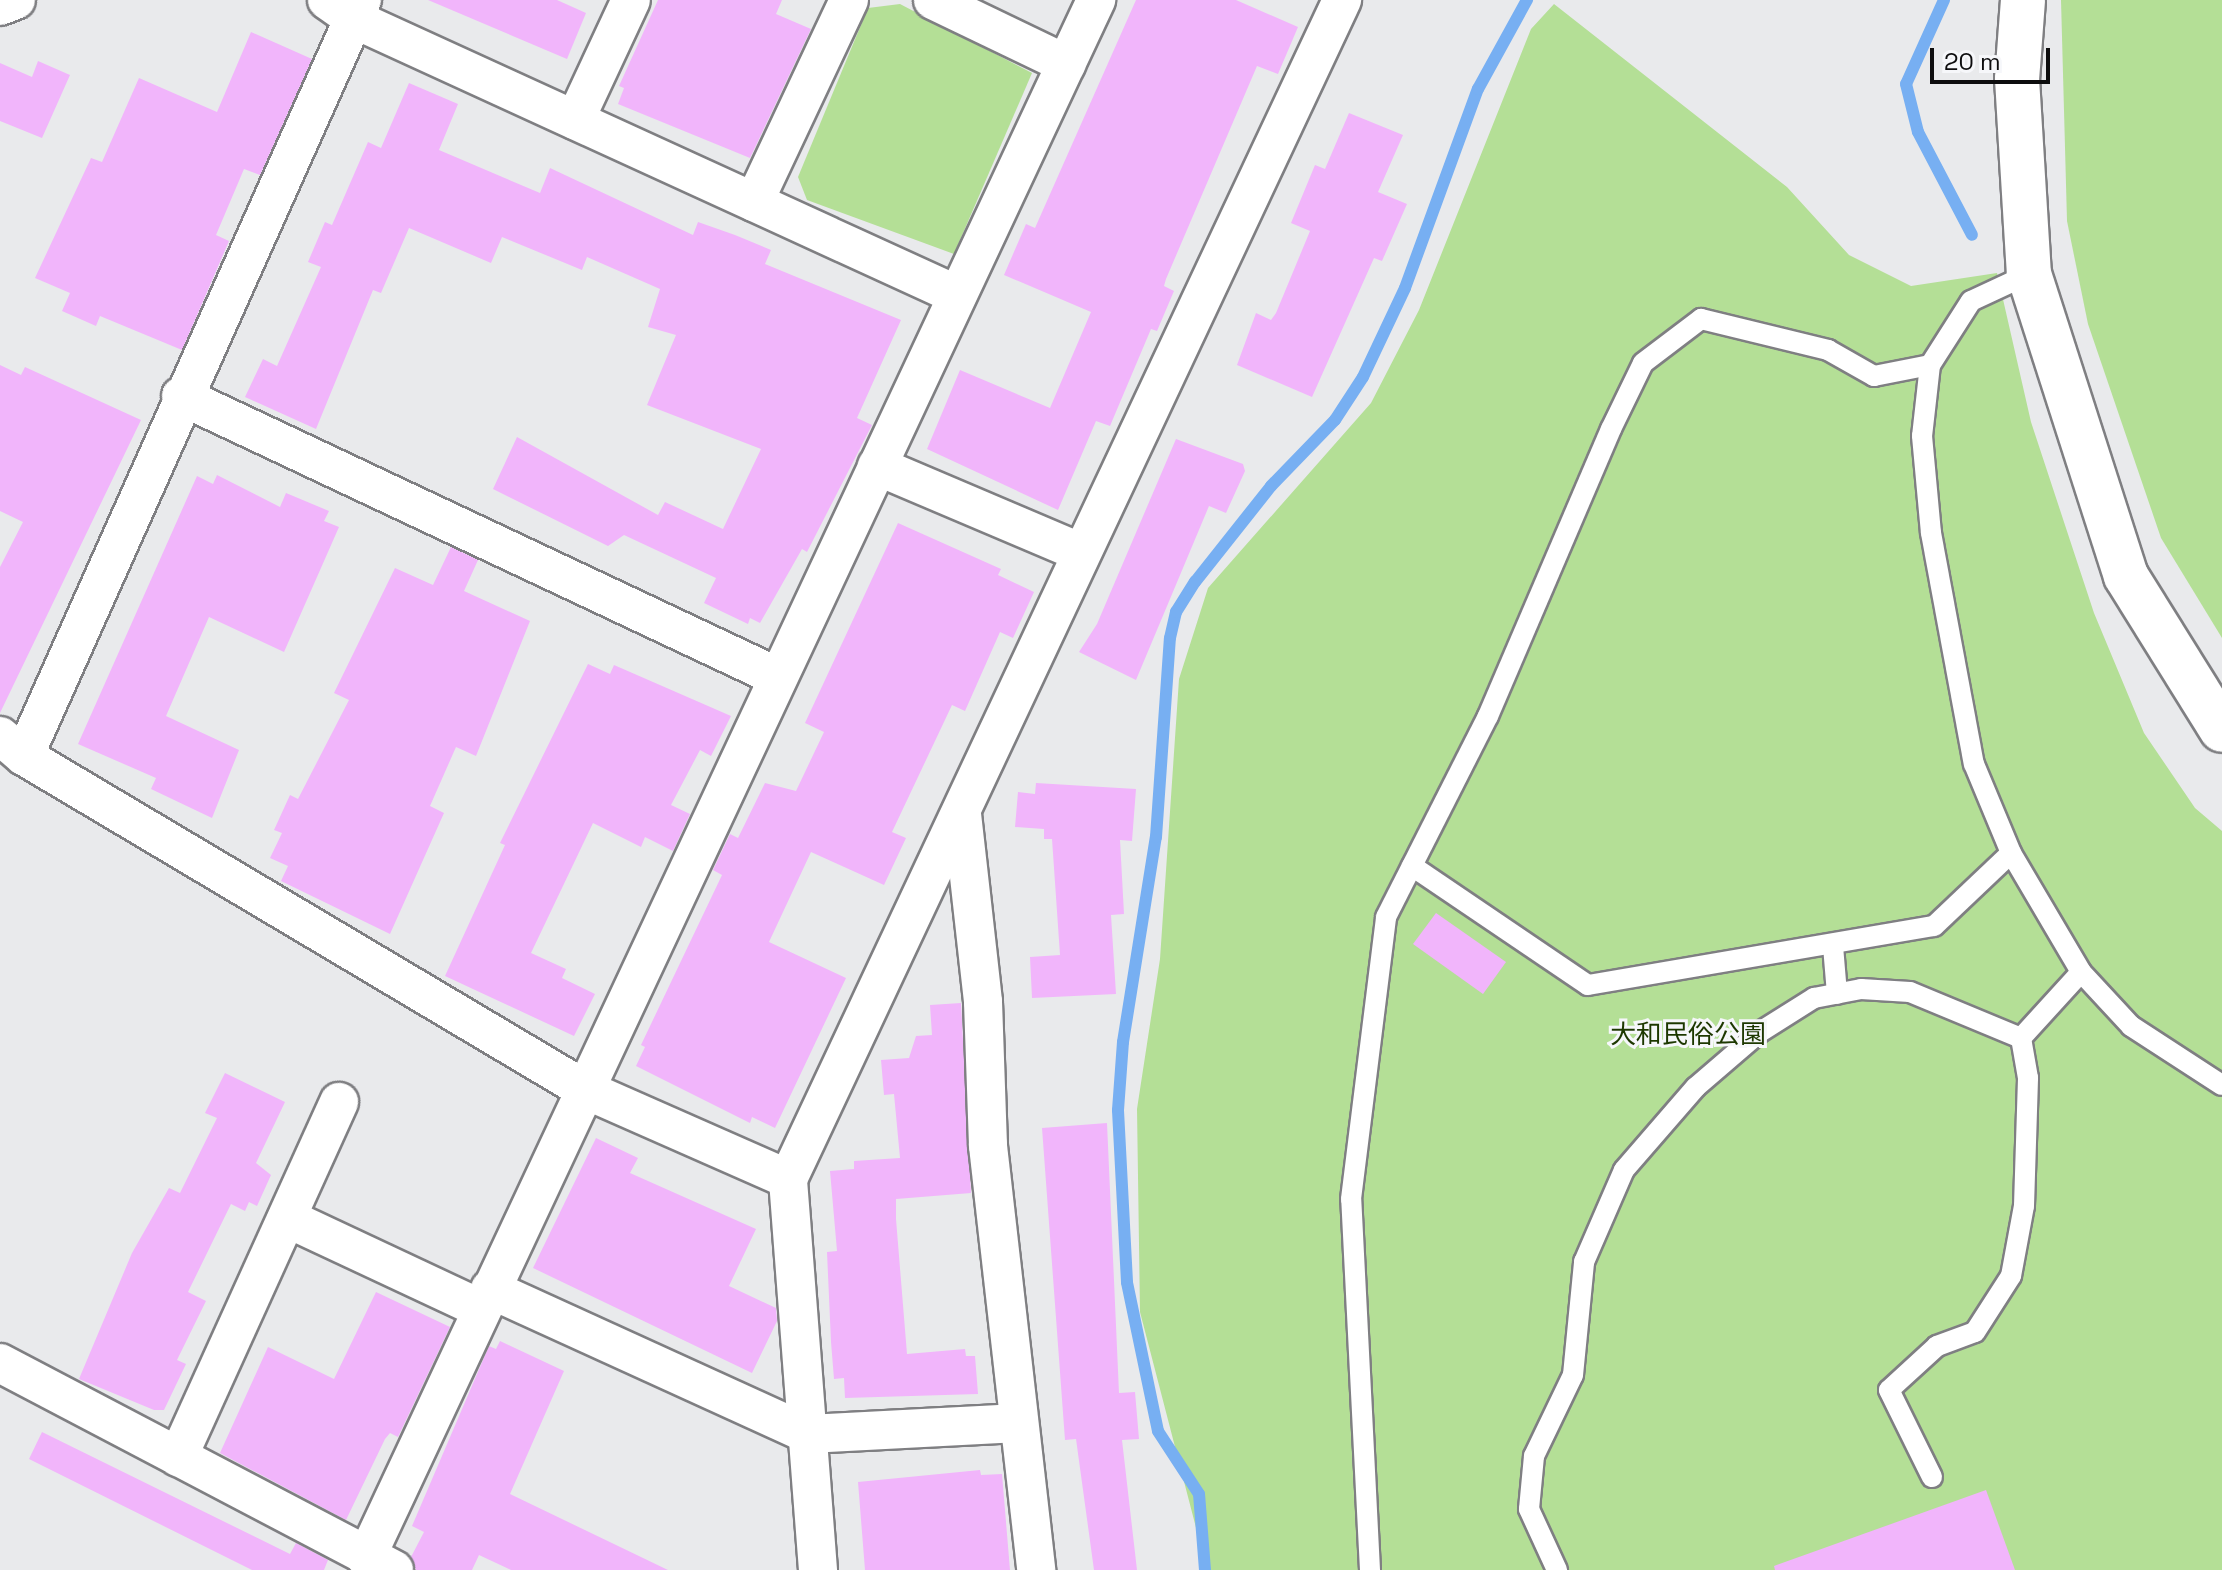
<!DOCTYPE html>
<meta charset="utf-8">
<style>
body{margin:0}
#map{position:relative;width:2222px;height:1570px;overflow:hidden;background:#e9eaec;font-family:"Space Grotesk","Noto Sans JP",sans-serif}
div>[style]{position:absolute}
.green>*{inset:0;background:#b4df96}
.stream>*{height:12px;margin:-6px;padding:0 6px;transform-origin:6px;border-radius:6px;background:#77aff2}
.building>*{inset:0;background:#f1b5fb}
.roads{filter:drop-shadow(2px 0 #7f7f82) drop-shadow(-2px 0 #7f7f82) drop-shadow(0 2px #7f7f82) drop-shadow(0 -2px #7f7f82)}
.lane>*{height:20px;margin:-10px;padding:0 10px;transform-origin:10px;border-radius:10px;background:#fff}
.street>*{height:38px;margin:-19px;padding:0 19px;transform-origin:19px;border-radius:19px;background:#fff}
.secondary>*{height:44px;margin:-22px;padding:0 22px;transform-origin:22px;border-radius:22px;background:#fff}
span{translate:-50% -50%;white-space:nowrap;text-align:center;line-height:1.15;-webkit-text-stroke:6px #f6f7fa;paint-order:stroke}
.park-label{font-size:26px;color:#1d3800}
.scale{position:absolute;left:1930px;top:48px;width:120px;height:36px;box-sizing:border-box;border:4px solid #0d0d0e;border-top:0;padding-left:10px;font-size:24px;line-height:28px;white-space:nowrap;color:#0d0d0e;-webkit-text-stroke:6px #f6f7fa;paint-order:stroke}
</style>
<div id="map">
<div class="green">
<div style="clip-path:polygon(2061px 0,2222px 0,2222px 638px,2161px 538px,2088px 324px,2067px 221px)"></div>
<div style="clip-path:polygon(900px 4px,1032px 73px,954px 254px,807px 200px,798px 177px,868px 8px)"></div>
<div style="clip-path:polygon(1554px 4px,1787px 187px,1849px 255px,1911px 286px,1997px 273px,2031px 422px,2094px 613px,2144px 733px,2195px 808px,2222px 831px,2222px 1570px,1207px 1570px,1140px 1312px,1137px 1109px,1160px 959px,1179px 679px,1208px 588px,1371px 403px,1419px 310px,1531px 29px)"></div>
</div>
<div class="stream">
<div style="left:1944px;top:0;width:92px;rotate:114.3deg"></div>
<div style="left:1906px;top:84px;width:49px;rotate:76deg"></div>
<div style="left:1918px;top:132px;width:116px;rotate:62.3deg"></div>
<div style="left:1205px;top:1570px;width:76px;rotate:-94.5deg"></div>
<div style="left:1199px;top:1494px;width:75px;rotate:-123.1deg"></div>
<div style="left:1158px;top:1431px;width:152px;rotate:-101.8deg"></div>
<div style="left:1127px;top:1282px;width:172px;rotate:-93deg"></div>
<div style="left:1118px;top:1110px;width:68px;rotate:-85.8deg"></div>
<div style="left:1123px;top:1042px;width:208px;rotate:-80.9deg"></div>
<div style="left:1156px;top:837px;width:199px;rotate:-86deg"></div>
<div style="left:1170px;top:638px;width:27px;rotate:-77deg"></div>
<div style="left:1176px;top:612px;width:36px;rotate:-58deg"></div>
<div style="left:1195px;top:582px;width:122px;rotate:-51.6deg"></div>
<div style="left:1271px;top:486px;width:92px;rotate:-45.9deg"></div>
<div style="left:1335px;top:420px;width:51px;rotate:-56.9deg"></div>
<div style="left:1363px;top:377px;width:98px;rotate:-64.7deg"></div>
<div style="left:1405px;top:288px;width:212px;rotate:-69.9deg"></div>
<div style="left:1478px;top:89px;width:102px;rotate:-61.2deg"></div>
</div>
<div class="building">
<div style="clip-path:polygon(428px 0,557px 0,586px 13px,567px 59px)"></div>
<div style="clip-path:polygon(658px 0,782px 0,776px 14px,811px 29px,750px 158px,618px 104px,624px 88px,619px 86px)"></div>
<div style="clip-path:polygon(1136px 0,1236px 0,1298px 27px,1278px 74px,1257px 66px,1166px 279px,1164px 286px,1174px 291px,1157px 331px,1151px 329px,1110px 426px,1096px 421px,1058px 510px,927px 449px,960px 370px,1050px 408px,1091px 312px,1004px 275px,1026px 224px,1035px 228px)"></div>
<div style="clip-path:polygon(251px 32px,312px 59px,260px 175px,244px 169px,216px 235px,229px 241px,182px 350px,100px 316px,96px 326px,62px 311px,70px 293px,35px 278px,91px 158px,102px 162px,139px 78px,217px 112px)"></div>
<div style="clip-path:polygon(38px 61px,70px 75px,42px 138px,0 121px,0 63px,32px 77px)"></div>
<div style="clip-path:polygon(409px 83px,458px 104px,439px 150px,540px 193px,550px 168px,693px 235px,698px 222px,735px 235px,771px 250px,765px 264px,901px 320px,857px 418px,872px 425px,807px 552px,802px 549px,760px 623px,750px 618px,748px 624px,704px 603px,716px 578px,624px 535px,608px 546px,493px 489px,517px 437px,658px 515px,665px 502px,723px 529px,761px 449px,647px 405px,676px 335px,648px 327px,660px 289px,587px 257px,582px 270px,502px 237px,491px 263px,409px 228px,381px 293px,373px 290px,316px 429px,245px 397px,263px 359px,277px 366px,321px 267px,308px 262px,325px 222px,332px 225px,368px 142px,381px 148px)"></div>
<div style="clip-path:polygon(1349px 113px,1403px 135px,1378px 192px,1407px 204px,1382px 261px,1374px 258px,1312px 397px,1237px 365px,1256px 313px,1271px 320px,1276px 313px,1310px 231px,1291px 223px,1315px 165px,1325px 169px)"></div>
<div style="clip-path:polygon(0 365px,21px 375px,25px 367px,141px 420px,0 713px,0 567px,23px 522px,0 511px)"></div>
<div style="clip-path:polygon(1176px 439px,1243px 464px,1245px 471px,1226px 513px,1209px 506px,1136px 680px,1079px 652px,1097px 624px)"></div>
<div style="clip-path:polygon(217px 475px,280px 507px,286px 493px,329px 511px,324px 521px,339px 527px,284px 652px,209px 617px,166px 716px,239px 750px,212px 818px,151px 789px,156px 778px,78px 744px,197px 476px,213px 484px)"></div>
<div style="clip-path:polygon(898px 523px,1001px 569px,998px 575px,1034px 592px,1013px 638px,1000px 632px,965px 711px,952px 705px,892px 832px,906px 838px,884px 885px,811px 852px,769px 942px,846px 978px,775px 1128px,752px 1117px,750px 1123px,636px 1066px,645px 1047px,641px 1045px,722px 875px,713px 870px,730px 834px,738px 838px,765px 783px,796px 791px,824px 732px,805px 723px)"></div>
<div style="clip-path:polygon(451px 547px,478px 560px,464px 591px,530px 621px,476px 756px,456px 747px,430px 806px,444px 813px,390px 934px,281px 881px,288px 866px,270px 858px,282px 833px,274px 830px,290px 795px,298px 799px,349px 700px,334px 693px,395px 568px,433px 585px)"></div>
<div style="clip-path:polygon(588px 664px,610px 674px,614px 665px,731px 716px,711px 756px,700px 750px,671px 805px,690px 814px,673px 851px,645px 837px,641px 847px,593px 823px,531px 953px,566px 969px,562px 978px,595px 994px,574px 1036px,445px 976px,505px 845px,500px 843px)"></div>
<div style="clip-path:polygon(1036px 783px,1136px 789px,1132px 841px,1120px 840px,1124px 914px,1111px 915px,1116px 994px,1032px 998px,1030px 957px,1060px 955px,1052px 839px,1044px 839px,1044px 829px,1015px 827px,1018px 792px,1035px 794px)"></div>
<div style="clip-path:polygon(1436px 913px,1506px 962px,1483px 994px,1413px 944px)"></div>
<div style="clip-path:polygon(961px 1003px,971px 1193px,896px 1199px,896px 1219px,907px 1354px,965px 1349px,966px 1356px,975px 1356px,978px 1394px,845px 1398px,844px 1378px,834px 1379px,831px 1342px,827px 1252px,837px 1251px,830px 1171px,854px 1169px,854px 1161px,900px 1158px,894px 1094px,884px 1095px,881px 1060px,909px 1058px,916px 1036px,932px 1035px,930px 1005px)"></div>
<div style="clip-path:polygon(225px 1073px,285px 1102px,256px 1163px,271px 1175px,257px 1206px,249px 1202px,245px 1211px,231px 1204px,188px 1292px,206px 1301px,177px 1360px,186px 1364px,164px 1410px,154px 1410px,79px 1379px,132px 1253px,169px 1188px,180px 1193px,217px 1118px,205px 1113px)"></div>
<div style="clip-path:polygon(1107px 1123px,1119px 1393px,1135px 1392px,1139px 1439px,1122px 1440px,1137px 1570px,1094px 1570px,1076px 1439px,1065px 1440px,1042px 1128px)"></div>
<div style="clip-path:polygon(596px 1138px,638px 1158px,630px 1173px,756px 1229px,729px 1286px,776px 1308px,777px 1321px,752px 1373px,533px 1268px)"></div>
<div style="clip-path:polygon(376px 1292px,450px 1327px,398px 1437px,390px 1433px,385px 1439px,346px 1520px,220px 1453px,268px 1347px,334px 1379px)"></div>
<div style="clip-path:polygon(500px 1341px,564px 1371px,510px 1494px,668px 1570px,511px 1570px,479px 1555px,472px 1570px,416px 1570px,411px 1557px,424px 1532px,412px 1526px,489px 1346px,496px 1349px)"></div>
<div style="clip-path:polygon(42px 1432px,290px 1554px,296px 1543px,328px 1560px,324px 1570px,252px 1570px,29px 1459px)"></div>
<div style="clip-path:polygon(980px 1470px,981px 1475px,1002px 1474px,1010px 1570px,865px 1570px,858px 1482px)"></div>
<div style="clip-path:polygon(1986px 1490px,2015px 1570px,1775px 1570px,1774px 1566px)"></div>
</div>
<div class="roads">
<div class="lane">
<div style="left:2029px;top:274px;width:64px;rotate:155deg"></div>
<div style="left:1971px;top:301px;width:76px;rotate:122.6deg"></div>
<div style="left:1930px;top:365px;width:71px;rotate:96.4deg"></div>
<div style="left:1922px;top:436px;width:97px;rotate:84.7deg"></div>
<div style="left:1931px;top:533px;width:235px;rotate:79.5deg"></div>
<div style="left:1974px;top:764px;width:96px;rotate:67.4deg"></div>
<div style="left:2011px;top:853px;width:138px;rotate:59.5deg"></div>
<div style="left:2081px;top:972px;width:74px;rotate:47.2deg"></div>
<div style="left:2131px;top:1026px;width:108px;rotate:33deg"></div>
<div style="left:1412px;top:866px;width:212px;rotate:34.1deg"></div>
<div style="left:1588px;top:985px;width:351px;rotate:-9.7deg"></div>
<div style="left:1934px;top:926px;width:106px;rotate:-43.5deg"></div>
<div style="left:1833px;top:946px;width:48px;rotate:85.2deg"></div>
<div style="left:2021px;top:1038px;width:89px;rotate:-47.7deg"></div>
<div style="left:1932px;top:1477px;width:97px;rotate:-116.3deg"></div>
<div style="left:1889px;top:1390px;width:65px;rotate:-42.5deg"></div>
<div style="left:1937px;top:1346px;width:40px;rotate:-20.2deg"></div>
<div style="left:1975px;top:1332px;width:67px;rotate:-57.3deg"></div>
<div style="left:2011px;top:1276px;width:71px;rotate:-79.5deg"></div>
<div style="left:2024px;top:1206px;width:128px;rotate:-88.2deg"></div>
<div style="left:2028px;top:1078px;width:41px;rotate:-99.9deg"></div>
<div style="left:1370px;top:1570px;width:371px;rotate:-92.9deg"></div>
<div style="left:1351px;top:1199px;width:284px;rotate:-82.9deg"></div>
<div style="left:1386px;top:917px;width:225px;rotate:-63.1deg"></div>
<div style="left:1488px;top:716px;width:312px;rotate:-66.8deg"></div>
<div style="left:1611px;top:429px;width:73px;rotate:-64.1deg"></div>
<div style="left:1643px;top:363px;width:73px;rotate:-37.2deg"></div>
<div style="left:1701px;top:319px;width:131px;rotate:13.7deg"></div>
<div style="left:1828px;top:350px;width:53px;rotate:29.5deg"></div>
<div style="left:1874px;top:376px;width:57px;rotate:-11.1deg"></div>
<div style="left:1557px;top:1570px;width:67px;rotate:-114.7deg"></div>
<div style="left:1529px;top:1509px;width:53px;rotate:-84.6deg"></div>
<div style="left:1534px;top:1456px;width:90px;rotate:-64.3deg"></div>
<div style="left:1573px;top:1375px;width:114px;rotate:-84.4deg"></div>
<div style="left:1584px;top:1262px;width:100px;rotate:-66.5deg"></div>
<div style="left:1624px;top:1170px;width:110px;rotate:-49.1deg"></div>
<div style="left:1696px;top:1087px;width:84px;rotate:-40.7deg"></div>
<div style="left:1760px;top:1032px;width:64px;rotate:-32.2deg"></div>
<div style="left:1814px;top:998px;width:48px;rotate:-10.8deg"></div>
<div style="left:1861px;top:989px;width:49px;rotate:3.5deg"></div>
<div style="left:1910px;top:992px;width:120px;rotate:22.5deg"></div>
</div>
<div class="street">
<div style="left:327px;top:0;width:33px;rotate:35deg"></div>
<div style="left:354px;top:19px;width:663px;rotate:24.59deg"></div>
<div style="left:933px;top:0;width:148px;rotate:25.7deg"></div>
<div style="left:0;top:6px;width:17px;rotate:-21deg"></div>
<div style="left:575px;top:120px;width:132px;rotate:-65deg"></div>
<div style="left:754px;top:202px;width:223px;rotate:-64.8deg"></div>
<div style="left:181px;top:396px;width:660px;rotate:25.21deg"></div>
<div style="left:877px;top:466px;width:220px;rotate:23deg"></div>
<div style="left:0;top:736px;width:31px;rotate:40deg"></div>
<div style="left:24px;top:756px;width:652px;rotate:30.74deg"></div>
<div style="left:584px;top:1089px;width:223px;rotate:23.8deg"></div>
<div style="left:24px;top:756px;width:828px;rotate:-65.91deg"></div>
<div style="left:962px;top:814px;width:189px;rotate:83.6deg"></div>
<div style="left:983px;top:1002px;width:144px;rotate:88deg"></div>
<div style="left:988px;top:1146px;width:427px;rotate:83.5deg"></div>
<div style="left:287px;top:1218px;width:214px;rotate:25.1deg"></div>
<div style="left:490px;top:1289px;width:349px;rotate:24.5deg"></div>
<div style="left:808px;top:1434px;width:211px;rotate:-3deg"></div>
<div style="left:0;top:1363px;width:445px;rotate:27.7deg"></div>
<div style="left:178px;top:1457px;width:390px;rotate:-65.6deg"></div>
<div style="left:366px;top:1558px;width:1721px;rotate:-64.89deg"></div>
<div style="left:818px;top:1570px;width:392px;rotate:-94.4deg"></div>
<div style="left:788px;top:1179px;width:1303px;rotate:-64.83deg"></div>
</div>
<div class="secondary">
<div style="left:2023px;top:0;width:79px;rotate:94.3deg"></div>
<div style="left:2017px;top:79px;width:195px;rotate:86.5deg"></div>
<div style="left:2029px;top:274px;width:317px;rotate:72.2deg"></div>
<div style="left:2126px;top:576px;width:181px;rotate:58.1deg"></div>
</div>
</div>
<div class="park-label">
<span style="left:1688px;top:1035px">大和民俗公園</span>
</div>
<div class="scale">20 m</div>
</div>
